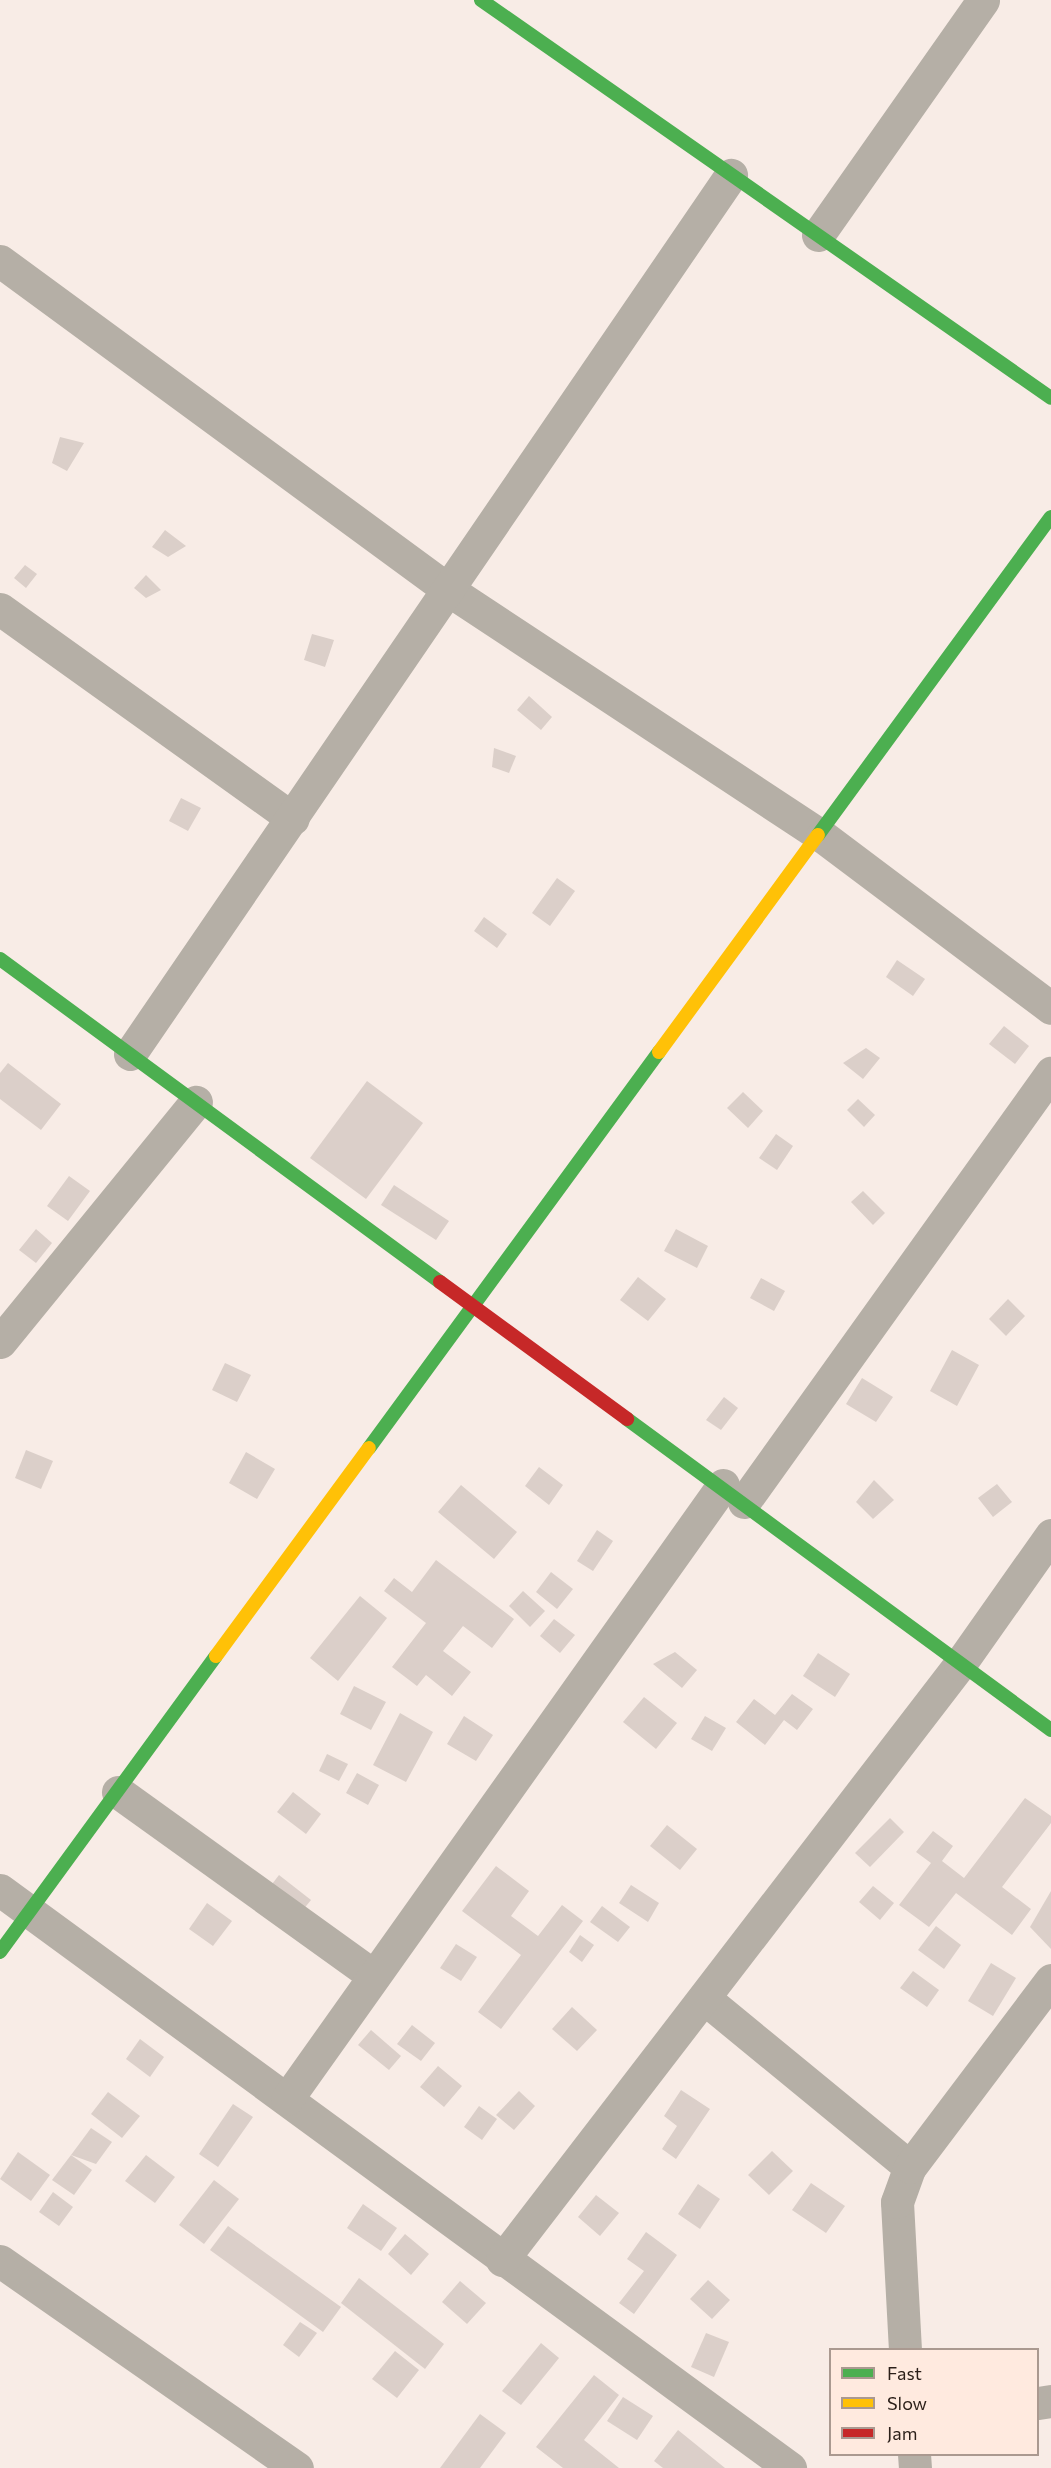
<!DOCTYPE html>
<style>
body{margin:0}
#map{position:relative;width:1051px;height:2468px;overflow:hidden;background:#f8ece6;font-family:Commissioner,sans-serif}
div>[style]{position:absolute}
.building>*{inset:0;background:#dbcfc9}
.street>*{height:33px;margin:-16.5px;padding:0 16.5px;transform-origin:16.5px;border-radius:16.5px;background:#b5afa6}
.fast>*{height:14px;margin:-7px;padding:0 7px;transform-origin:7px;border-radius:7px;background:#4caf50}
.slow>*{height:14px;margin:-7px;padding:0 7px;transform-origin:7px;border-radius:7px;background:#ffc107}
.jam>*{height:14px;margin:-7px;padding:0 7px;transform-origin:7px;border-radius:7px;background:#c62828}
span{translate:-50% -50%;white-space:nowrap;text-align:center;line-height:1.15;-webkit-text-stroke:4.5px #ffeadf;paint-order:stroke}
.legend{position:absolute;left:829px;top:2348px;width:210px;height:108px;box-sizing:border-box;background:#ffeadf;border:2px solid #aa9990;margin:0;padding:8px 10px;list-style:none;font-size:18px;color:#2b1f19}
.legend li{display:flex;align-items:center;gap:12px;height:30px}
.legend b{width:30px;border:2px solid #aa9990}
</style>
<div id="map">
<div class="building">
<div style="clip-path:polygon(60px 437px,84px 443px,67px 471px,52px 463px)"></div>
<div style="clip-path:polygon(165px 530px,186px 546px,168px 557px,152px 547px)"></div>
<div style="clip-path:polygon(25px 565px,37px 574px,26px 588px,14px 578px)"></div>
<div style="clip-path:polygon(146px 575px,161px 590px,146px 598px,134px 588px)"></div>
<div style="clip-path:polygon(312px 634px,334px 640px,325px 667px,304px 660px)"></div>
<div style="clip-path:polygon(529px 696px,552px 717px,541px 730px,517px 710px)"></div>
<div style="clip-path:polygon(494px 748px,516px 756px,509px 773px,492px 767px)"></div>
<div style="clip-path:polygon(181px 798px,201px 808px,188px 831px,169px 821px)"></div>
<div style="clip-path:polygon(557px 878px,575px 891px,550px 926px,532px 913px)"></div>
<div style="clip-path:polygon(484px 917px,507px 934px,497px 948px,474px 931px)"></div>
<div style="clip-path:polygon(897px 960px,925px 979px,913px 996px,886px 977px)"></div>
<div style="clip-path:polygon(1004px 1026px,1029px 1046px,1015px 1064px,989px 1044px)"></div>
<div style="clip-path:polygon(866px 1048px,880px 1058px,863px 1079px,843px 1063px)"></div>
<div style="clip-path:polygon(8px 1063px,61px 1104px,41px 1130px,0 1099px,0 1073px)"></div>
<div style="clip-path:polygon(367px 1081px,423px 1123px,366px 1199px,310px 1158px)"></div>
<div style="clip-path:polygon(743px 1092px,763px 1111px,748px 1128px,727px 1108px)"></div>
<div style="clip-path:polygon(858px 1099px,875px 1115px,864px 1127px,847px 1110px)"></div>
<div style="clip-path:polygon(776px 1134px,793px 1146px,777px 1170px,759px 1158px)"></div>
<div style="clip-path:polygon(69px 1176px,90px 1191px,68px 1221px,47px 1206px)"></div>
<div style="clip-path:polygon(394px 1185px,449px 1221px,436px 1240px,381px 1205px)"></div>
<div style="clip-path:polygon(863px 1191px,885px 1213px,873px 1225px,851px 1202px)"></div>
<div style="clip-path:polygon(36px 1229px,52px 1243px,36px 1263px,19px 1250px)"></div>
<div style="clip-path:polygon(676px 1229px,708px 1246px,697px 1268px,664px 1251px)"></div>
<div style="clip-path:polygon(638px 1277px,666px 1299px,648px 1321px,620px 1300px)"></div>
<div style="clip-path:polygon(761px 1278px,785px 1291px,774px 1311px,750px 1298px)"></div>
<div style="clip-path:polygon(1008px 1299px,1025px 1316px,1006px 1336px,989px 1319px)"></div>
<div style="clip-path:polygon(952px 1350px,979px 1365px,957px 1406px,930px 1391px)"></div>
<div style="clip-path:polygon(225px 1363px,251px 1375px,237px 1402px,212px 1390px)"></div>
<div style="clip-path:polygon(862px 1378px,893px 1397px,876px 1422px,846px 1404px)"></div>
<div style="clip-path:polygon(724px 1397px,738px 1408px,721px 1430px,706px 1420px)"></div>
<div style="clip-path:polygon(26px 1450px,53px 1461px,41px 1489px,15px 1478px)"></div>
<div style="clip-path:polygon(246px 1452px,275px 1469px,257px 1499px,229px 1483px)"></div>
<div style="clip-path:polygon(539px 1467px,563px 1485px,549px 1505px,525px 1486px)"></div>
<div style="clip-path:polygon(874px 1480px,894px 1500px,873px 1519px,856px 1502px)"></div>
<div style="clip-path:polygon(997px 1484px,1012px 1502px,993px 1517px,978px 1498px)"></div>
<div style="clip-path:polygon(461px 1485px,517px 1532px,494px 1559px,438px 1512px)"></div>
<div style="clip-path:polygon(597px 1530px,613px 1541px,593px 1571px,577px 1561px)"></div>
<div style="clip-path:polygon(436px 1560px,514px 1619px,492px 1648px,463px 1626px,443px 1651px,471px 1672px,452px 1696px,426px 1675px,417px 1686px,392px 1667px,426px 1623px,384px 1591px,394px 1578px,412px 1592px)"></div>
<div style="clip-path:polygon(551px 1572px,573px 1589px,557px 1609px,536px 1592px)"></div>
<div style="clip-path:polygon(523px 1591px,545px 1611px,530px 1627px,509px 1606px)"></div>
<div style="clip-path:polygon(360px 1596px,387px 1618px,338px 1681px,310px 1658px)"></div>
<div style="clip-path:polygon(554px 1619px,575px 1635px,560px 1653px,540px 1636px)"></div>
<div style="clip-path:polygon(675px 1652px,697px 1670px,682px 1688px,653px 1664px)"></div>
<div style="clip-path:polygon(818px 1653px,850px 1674px,835px 1697px,803px 1676px)"></div>
<div style="clip-path:polygon(354px 1686px,386px 1702px,371px 1730px,340px 1714px)"></div>
<div style="clip-path:polygon(792px 1694px,813px 1709px,797px 1730px,784px 1720px,765px 1745px,736px 1722px,754px 1699px,775px 1715px)"></div>
<div style="clip-path:polygon(644px 1697px,677px 1723px,656px 1749px,623px 1722px)"></div>
<div style="clip-path:polygon(400px 1713px,433px 1732px,406px 1782px,373px 1765px)"></div>
<div style="clip-path:polygon(464px 1716px,493px 1735px,476px 1761px,447px 1744px)"></div>
<div style="clip-path:polygon(705px 1716px,726px 1728px,712px 1751px,691px 1739px)"></div>
<div style="clip-path:polygon(327px 1754px,348px 1764px,339px 1781px,319px 1771px)"></div>
<div style="clip-path:polygon(357px 1773px,379px 1785px,368px 1805px,346px 1793px)"></div>
<div style="clip-path:polygon(293px 1792px,321px 1814px,306px 1834px,277px 1812px)"></div>
<div style="clip-path:polygon(1025px 1798px,1051px 1816px,1051px 1823px,1002px 1887px,1031px 1909px,1012px 1935px,956px 1893px,929px 1927px,899px 1905px,931px 1863px,916px 1852px,933px 1831px,953px 1846px,942px 1861px,964px 1878px)"></div>
<div style="clip-path:polygon(890px 1818px,904px 1832px,870px 1867px,855px 1853px)"></div>
<div style="clip-path:polygon(667px 1825px,697px 1849px,680px 1870px,650px 1846px)"></div>
<div style="clip-path:polygon(496px 1866px,529px 1891px,511px 1916px,538px 1936px,562px 1905px,583px 1921px,501px 2029px,478px 2012px,521px 1955px,462px 1911px)"></div>
<div style="clip-path:polygon(279px 1875px,311px 1900px,298px 1916px,266px 1892px)"></div>
<div style="clip-path:polygon(631px 1885px,659px 1903px,648px 1922px,619px 1903px)"></div>
<div style="clip-path:polygon(873px 1886px,894px 1903px,880px 1920px,859px 1902px)"></div>
<div style="clip-path:polygon(1051px 1891px,1051px 1949px,1030px 1927px)"></div>
<div style="clip-path:polygon(207px 1903px,232px 1921px,213px 1946px,189px 1929px)"></div>
<div style="clip-path:polygon(602px 1906px,630px 1927px,618px 1942px,590px 1922px)"></div>
<div style="clip-path:polygon(936px 1926px,961px 1945px,944px 1969px,918px 1950px)"></div>
<div style="clip-path:polygon(580px 1935px,594px 1945px,582px 1962px,569px 1952px)"></div>
<div style="clip-path:polygon(456px 1944px,477px 1957px,461px 1981px,440px 1968px)"></div>
<div style="clip-path:polygon(991px 1963px,1016px 1978px,993px 2016px,968px 2001px)"></div>
<div style="clip-path:polygon(913px 1971px,939px 1990px,927px 2007px,900px 1988px)"></div>
<div style="clip-path:polygon(572px 2007px,597px 2030px,577px 2051px,552px 2029px)"></div>
<div style="clip-path:polygon(412px 2025px,435px 2043px,421px 2061px,397px 2044px)"></div>
<div style="clip-path:polygon(371px 2030px,401px 2056px,389px 2070px,358px 2045px)"></div>
<div style="clip-path:polygon(140px 2039px,164px 2057px,150px 2077px,126px 2059px)"></div>
<div style="clip-path:polygon(438px 2066px,462px 2086px,444px 2107px,420px 2087px)"></div>
<div style="clip-path:polygon(681px 2090px,710px 2109px,676px 2159px,662px 2149px,677px 2126px,664px 2116px)"></div>
<div style="clip-path:polygon(519px 2091px,535px 2106px,514px 2130px,496px 2115px)"></div>
<div style="clip-path:polygon(108px 2092px,140px 2116px,122px 2138px,91px 2114px)"></div>
<div style="clip-path:polygon(233px 2104px,253px 2117px,218px 2167px,199px 2154px)"></div>
<div style="clip-path:polygon(479px 2106px,497px 2119px,482px 2140px,464px 2127px)"></div>
<div style="clip-path:polygon(91px 2128px,112px 2142px,96px 2164px,71px 2155px)"></div>
<div style="clip-path:polygon(772px 2151px,793px 2171px,769px 2195px,748px 2175px)"></div>
<div style="clip-path:polygon(18px 2152px,50px 2175px,31px 2201px,0 2179px)"></div>
<div style="clip-path:polygon(71px 2155px,92px 2170px,74px 2195px,52px 2180px)"></div>
<div style="clip-path:polygon(146px 2155px,175px 2177px,155px 2203px,125px 2181px)"></div>
<div style="clip-path:polygon(214px 2180px,239px 2199px,204px 2244px,179px 2225px)"></div>
<div style="clip-path:polygon(811px 2183px,845px 2206px,826px 2233px,792px 2210px)"></div>
<div style="clip-path:polygon(698px 2184px,720px 2199px,700px 2229px,678px 2214px)"></div>
<div style="clip-path:polygon(53px 2192px,73px 2207px,59px 2226px,39px 2212px)"></div>
<div style="clip-path:polygon(596px 2195px,619px 2213px,600px 2236px,578px 2217px)"></div>
<div style="clip-path:polygon(363px 2204px,397px 2228px,381px 2251px,347px 2228px)"></div>
<div style="clip-path:polygon(228px 2226px,341px 2307px,323px 2332px,210px 2250px)"></div>
<div style="clip-path:polygon(646px 2232px,677px 2255px,634px 2314px,619px 2303px,644px 2271px,627px 2259px)"></div>
<div style="clip-path:polygon(405px 2234px,429px 2254px,411px 2275px,388px 2254px)"></div>
<div style="clip-path:polygon(359px 2278px,444px 2344px,425px 2369px,341px 2303px)"></div>
<div style="clip-path:polygon(708px 2280px,730px 2300px,712px 2319px,690px 2299px)"></div>
<div style="clip-path:polygon(460px 2281px,486px 2303px,467px 2324px,442px 2302px)"></div>
<div style="clip-path:polygon(300px 2322px,317px 2333px,299px 2357px,283px 2345px)"></div>
<div style="clip-path:polygon(706px 2333px,729px 2342px,714px 2377px,691px 2367px)"></div>
<div style="clip-path:polygon(541px 2343px,559px 2358px,521px 2405px,502px 2391px)"></div>
<div style="clip-path:polygon(395px 2351px,419px 2370px,397px 2398px,372px 2379px)"></div>
<div style="clip-path:polygon(594px 2375px,619px 2395px,584px 2440px,619px 2468px,563px 2468px,536px 2447px)"></div>
<div style="clip-path:polygon(623px 2397px,653px 2416px,637px 2440px,607px 2421px)"></div>
<div style="clip-path:polygon(480px 2414px,506px 2433px,480px 2468px,440px 2468px)"></div>
<div style="clip-path:polygon(678px 2430px,725px 2468px,663px 2468px,654px 2461px)"></div>
</div>
<div class="street">
<div style="left:818px;top:235px;width:287px;rotate:-54.9deg"></div>
<div style="left:0;top:261px;width:558px;rotate:36.25deg"></div>
<div style="left:450px;top:591px;width:445px;rotate:33.4deg"></div>
<div style="left:822px;top:836px;width:286px;rotate:36.9deg"></div>
<div style="left:0;top:609px;width:360px;rotate:35.6deg"></div>
<div style="left:130px;top:1054px;width:1065px;rotate:-55.64deg"></div>
<div style="left:0;top:1342px;width:310px;rotate:-50.8deg"></div>
<div style="left:744px;top:1502px;width:528px;rotate:-54.41deg"></div>
<div style="left:118px;top:1792px;width:315px;rotate:35.7deg"></div>
<div style="left:0;top:1890px;width:979px;rotate:36.19deg"></div>
<div style="left:704px;top:1998px;width:266px;rotate:39.4deg"></div>
<div style="left:287px;top:2099px;width:753px;rotate:-54.62deg"></div>
<div style="left:502px;top:2260px;width:752px;rotate:-52.46deg"></div>
<div style="left:960px;top:1664px;width:158px;rotate:-54.8deg"></div>
<div style="left:0;top:2261px;width:362px;rotate:34.9deg"></div>
<div style="left:905px;top:2350px;width:148px;rotate:-93.1deg"></div>
<div style="left:897px;top:2202px;width:37px;rotate:-70deg"></div>
<div style="left:910px;top:2167px;width:234px;rotate:-53deg"></div>
<div style="left:1038px;top:2403px;width:13px;rotate:-9deg"></div>
<div style="left:914px;top:2454px;width:14px;rotate:86deg"></div>
</div>
<div class="fast">
<div style="left:481px;top:0;width:695px;rotate:34.92deg"></div>
<div style="left:818px;top:835px;width:394px;rotate:-53.8deg"></div>
<div style="left:0;top:959px;width:546px;rotate:36.28deg"></div>
<div style="left:627px;top:1419px;width:526px;rotate:36.26deg"></div>
<div style="left:369px;top:1448px;width:491px;rotate:-53.8deg"></div>
<div style="left:0;top:1952px;width:366px;rotate:-53.9deg"></div>
</div>
<div class="slow">
<div style="left:659px;top:1052px;width:269px;rotate:-53.8deg"></div>
<div style="left:216px;top:1656px;width:258px;rotate:-53.7deg"></div>
</div>
<div class="jam">
<div style="left:440px;top:1282px;width:232px;rotate:36.2deg"></div>
</div>
<ul class="legend">
<li><b style="height:8px;background:#4caf50"></b>Fast</li>
<li><b style="height:8px;background:#ffc107"></b>Slow</li>
<li><b style="height:8px;background:#c62828"></b>Jam</li>
</ul>
</div>
